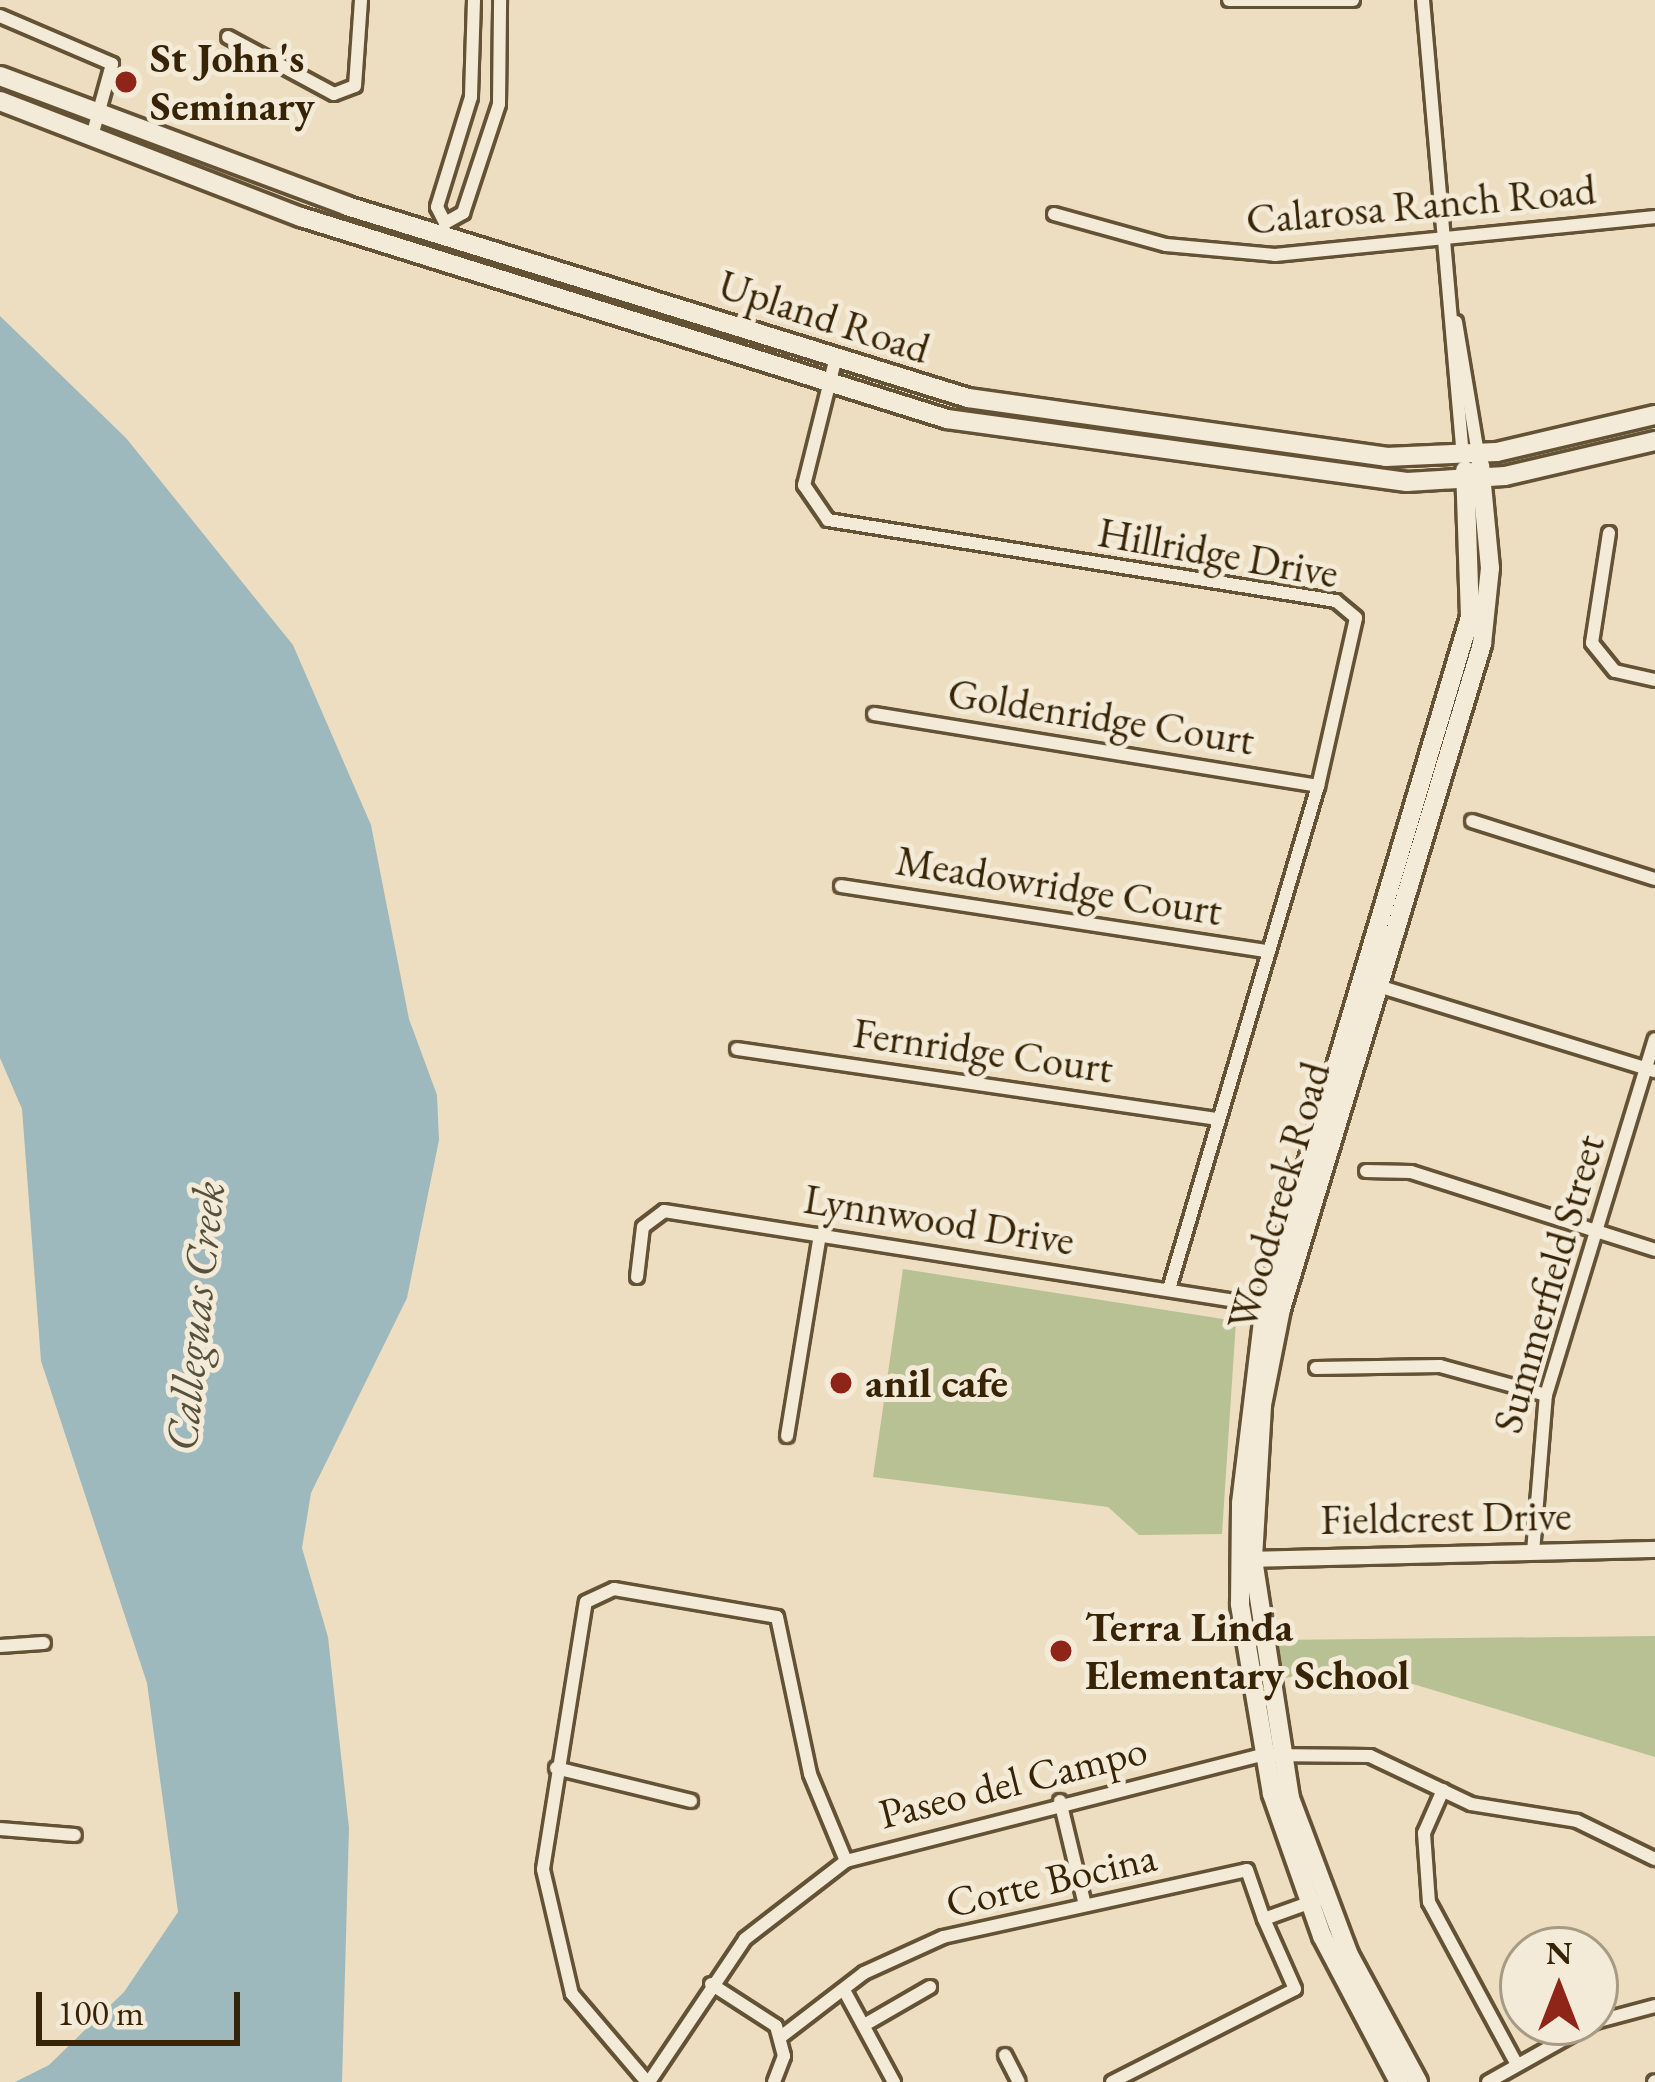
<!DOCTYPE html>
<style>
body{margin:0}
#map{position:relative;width:1655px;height:2082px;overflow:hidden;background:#eddec1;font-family:"EB Garamond",serif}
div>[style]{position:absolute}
.green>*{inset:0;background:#b8c193}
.water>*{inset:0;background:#9eb9bd}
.roads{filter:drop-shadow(3px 0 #645235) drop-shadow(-3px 0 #645235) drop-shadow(0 3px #645235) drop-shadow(0 -3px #645235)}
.minor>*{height:12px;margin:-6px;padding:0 6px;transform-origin:6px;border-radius:6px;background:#f3ead7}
.tertiary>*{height:15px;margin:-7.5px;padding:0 7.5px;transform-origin:7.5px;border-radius:7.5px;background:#f3ead7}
.secondary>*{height:18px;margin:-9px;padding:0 9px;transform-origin:9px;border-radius:9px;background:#f3ead7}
.dots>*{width:33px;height:33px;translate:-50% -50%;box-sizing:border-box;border:6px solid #f3ead7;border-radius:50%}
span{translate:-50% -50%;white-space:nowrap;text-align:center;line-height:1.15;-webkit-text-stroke:10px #f3ead7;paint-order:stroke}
.poi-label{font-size:42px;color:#372406;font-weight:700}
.left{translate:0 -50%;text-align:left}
.street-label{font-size:42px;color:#372406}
.water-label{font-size:45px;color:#56513d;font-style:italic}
.north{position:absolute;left:1499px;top:1926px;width:120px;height:120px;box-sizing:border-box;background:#f3ead7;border:3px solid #a89b83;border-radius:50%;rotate:0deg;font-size:33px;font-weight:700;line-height:48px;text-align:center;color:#372406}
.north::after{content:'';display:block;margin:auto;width:42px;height:54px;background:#8f2418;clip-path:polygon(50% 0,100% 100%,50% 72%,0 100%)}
.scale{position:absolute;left:36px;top:1992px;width:204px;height:54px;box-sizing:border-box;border:6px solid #372406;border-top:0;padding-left:15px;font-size:36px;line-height:42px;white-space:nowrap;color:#372406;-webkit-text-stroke:9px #f3ead7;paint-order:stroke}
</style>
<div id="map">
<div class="green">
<div style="clip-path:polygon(903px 1269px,1236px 1321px,1222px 1534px,1139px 1535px,1108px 1507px,873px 1477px)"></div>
<div style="clip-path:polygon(1655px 1636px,1655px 1757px,1373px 1672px,1279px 1678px,1274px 1640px)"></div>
</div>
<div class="water">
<div style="clip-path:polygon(0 316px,126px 438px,293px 645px,371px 825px,409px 1019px,437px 1095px,439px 1140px,407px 1298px,311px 1493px,302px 1548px,328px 1637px,349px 1828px,342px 2082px,15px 2082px,49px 2065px,124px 1992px,178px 1912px,147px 1683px,41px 1361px,22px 1109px,0 1058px)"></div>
</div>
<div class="roads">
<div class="minor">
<div style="left:474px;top:0;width:97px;rotate:91.8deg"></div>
<div style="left:471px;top:97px;width:115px;rotate:107.2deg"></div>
<div style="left:437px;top:207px;width:18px;rotate:63deg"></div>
<div style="left:445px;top:223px;width:21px;rotate:-29deg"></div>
<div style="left:463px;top:213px;width:115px;rotate:-71.7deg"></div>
<div style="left:499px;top:104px;width:104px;rotate:-89.4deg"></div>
<div style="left:1229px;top:0;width:124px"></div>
<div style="left:1423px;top:0;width:457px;rotate:85deg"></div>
<div style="left:0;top:16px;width:122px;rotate:23.2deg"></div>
<div style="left:112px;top:64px;width:75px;rotate:105.5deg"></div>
<div style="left:228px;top:37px;width:120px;rotate:28.3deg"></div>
<div style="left:334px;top:94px;width:22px;rotate:-21deg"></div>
<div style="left:355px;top:86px;width:86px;rotate:-86deg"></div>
<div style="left:1054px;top:214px;width:116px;rotate:15.5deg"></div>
<div style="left:1166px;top:245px;width:109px;rotate:5.2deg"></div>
<div style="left:1275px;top:255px;width:382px;rotate:-5.7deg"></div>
<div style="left:1456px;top:322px;width:134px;rotate:80.5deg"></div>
<div style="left:834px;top:365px;width:124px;rotate:104deg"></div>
<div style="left:804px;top:485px;width:42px;rotate:55.6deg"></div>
<div style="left:828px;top:520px;width:514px;rotate:9.06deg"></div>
<div style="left:1336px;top:601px;width:26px;rotate:40deg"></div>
<div style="left:1356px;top:618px;width:172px;rotate:102.7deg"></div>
<div style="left:1318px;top:786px;width:525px;rotate:106.5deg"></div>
<div style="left:1609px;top:533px;width:111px;rotate:98.8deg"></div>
<div style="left:1592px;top:643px;width:36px;rotate:51deg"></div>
<div style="left:1615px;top:671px;width:41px;rotate:12.7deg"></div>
<div style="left:874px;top:714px;width:450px;rotate:9.2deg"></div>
<div style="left:1472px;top:821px;width:192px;rotate:17.6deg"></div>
<div style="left:841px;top:886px;width:432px;rotate:8.7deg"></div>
<div style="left:1375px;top:985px;width:293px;rotate:17.1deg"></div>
<div style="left:737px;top:1049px;width:487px;rotate:8.3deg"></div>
<div style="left:1366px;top:1171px;width:45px;rotate:1.3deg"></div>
<div style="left:1411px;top:1172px;width:256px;rotate:17.7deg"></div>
<div style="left:637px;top:1277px;width:50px;rotate:-83.2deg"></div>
<div style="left:643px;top:1227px;width:26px;rotate:-37deg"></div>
<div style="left:664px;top:1211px;width:610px;rotate:8.95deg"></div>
<div style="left:1316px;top:1368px;width:124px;rotate:-0.9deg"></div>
<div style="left:1440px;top:1366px;width:110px;rotate:15.3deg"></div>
<div style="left:787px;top:1436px;width:204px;rotate:-80.7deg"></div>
<div style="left:1533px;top:1552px;width:158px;rotate:-85.3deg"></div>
<div style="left:1546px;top:1395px;width:372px;rotate:-73deg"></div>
<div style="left:0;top:1646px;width:44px;rotate:-3.9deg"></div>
<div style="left:556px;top:1768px;width:139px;rotate:13.7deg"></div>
<div style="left:1443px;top:1790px;width:47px;rotate:113.8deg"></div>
<div style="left:1424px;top:1833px;width:69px;rotate:85.9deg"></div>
<div style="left:1429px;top:1902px;width:185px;rotate:61.6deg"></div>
<div style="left:1060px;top:1801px;width:107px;rotate:76.5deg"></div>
<div style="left:0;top:1829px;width:75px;rotate:4.6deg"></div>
<div style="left:711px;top:1984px;width:77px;rotate:32.9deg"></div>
<div style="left:776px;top:2026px;width:31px;rotate:75deg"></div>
<div style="left:784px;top:2056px;width:28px;rotate:111deg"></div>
<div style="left:844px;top:1990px;width:105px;rotate:61.5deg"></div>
<div style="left:1595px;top:2022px;width:62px;rotate:-14.9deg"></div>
<div style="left:866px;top:2024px;width:74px;rotate:-30deg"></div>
<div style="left:782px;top:2036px;width:103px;rotate:-37.5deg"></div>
<div style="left:864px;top:1973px;width:87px;rotate:-24.5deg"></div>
<div style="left:943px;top:1937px;width:311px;rotate:-12.4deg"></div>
<div style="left:1247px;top:1870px;width:52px;rotate:70.9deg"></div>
<div style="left:1264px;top:1919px;width:56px;rotate:-19.7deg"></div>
<div style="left:1005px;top:2055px;width:30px;rotate:63deg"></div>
<div style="left:647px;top:2082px;width:116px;rotate:-130.4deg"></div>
<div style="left:572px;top:1994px;width:128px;rotate:-103.1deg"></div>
<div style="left:543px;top:1869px;width:270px;rotate:-80.9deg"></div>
<div style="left:586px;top:1602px;width:31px;rotate:-25deg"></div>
<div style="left:614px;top:1589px;width:165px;rotate:9.7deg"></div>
<div style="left:777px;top:1617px;width:160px;rotate:78.1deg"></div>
<div style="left:810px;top:1774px;width:94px;rotate:67.5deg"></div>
<div style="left:649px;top:2082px;width:172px;rotate:-56.1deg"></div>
<div style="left:745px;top:1939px;width:128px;rotate:-37.7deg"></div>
<div style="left:846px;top:1861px;width:430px;rotate:-14.3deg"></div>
<div style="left:1263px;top:1755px;width:107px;rotate:0.5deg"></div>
<div style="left:1370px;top:1756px;width:112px;rotate:25.4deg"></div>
<div style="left:1471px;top:1804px;width:107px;rotate:9.1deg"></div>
<div style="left:1577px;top:1821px;width:87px;rotate:26deg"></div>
<div style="left:1112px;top:2082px;width:205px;rotate:-26.9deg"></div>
<div style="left:1295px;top:1989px;width:77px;rotate:-113.9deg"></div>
<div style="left:1488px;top:2082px;width:123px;rotate:-29.3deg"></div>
<div style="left:1654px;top:2082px;width:1px;rotate:-45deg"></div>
</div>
<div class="tertiary">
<div style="left:1244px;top:1559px;width:411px;rotate:-1.4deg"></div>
</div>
<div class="secondary">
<div style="left:0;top:76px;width:371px;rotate:20.5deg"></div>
<div style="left:347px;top:206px;width:650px;rotate:17.18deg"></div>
<div style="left:968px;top:398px;width:422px;rotate:8deg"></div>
<div style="left:1386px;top:457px;width:111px;rotate:-2.6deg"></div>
<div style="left:1497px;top:452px;width:162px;rotate:-13.2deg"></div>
<div style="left:0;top:101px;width:323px;rotate:21.1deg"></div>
<div style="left:301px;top:217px;width:677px;rotate:17.36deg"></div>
<div style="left:947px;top:419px;width:464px;rotate:7.8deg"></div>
<div style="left:1407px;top:482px;width:98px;rotate:-3.5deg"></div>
<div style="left:1505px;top:476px;width:154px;rotate:-13.1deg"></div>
<div style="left:1399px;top:2082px;width:165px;rotate:-117.8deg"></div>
<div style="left:1322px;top:1936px;width:151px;rotate:-109.4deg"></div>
<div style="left:1272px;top:1794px;width:193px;rotate:-99.6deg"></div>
<div style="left:1240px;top:1604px;width:101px;rotate:-89.4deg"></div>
<div style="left:1241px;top:1503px;width:199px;rotate:-83.1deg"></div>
<div style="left:1265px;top:1305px;width:718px;rotate:-73.41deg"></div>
<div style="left:1470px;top:617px;width:147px;rotate:-91.9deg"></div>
<div style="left:1418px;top:2082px;width:145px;rotate:-118.5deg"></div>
<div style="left:1349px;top:1955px;width:168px;rotate:-110.6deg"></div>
<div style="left:1290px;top:1798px;width:243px;rotate:-98.8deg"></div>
<div style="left:1253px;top:1558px;width:153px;rotate:-86.6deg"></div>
<div style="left:1262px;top:1405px;width:98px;rotate:-78.8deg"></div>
<div style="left:1281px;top:1309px;width:695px;rotate:-73.18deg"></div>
<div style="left:1482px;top:644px;width:76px;rotate:-84deg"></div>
<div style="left:1490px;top:568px;width:103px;rotate:-95.5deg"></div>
</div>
</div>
<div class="dots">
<div style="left:126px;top:82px;background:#8f2418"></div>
<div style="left:841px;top:1383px;background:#8f2418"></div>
<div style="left:1061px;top:1651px;background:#8f2418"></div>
</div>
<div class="poi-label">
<span class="left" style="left:150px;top:82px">St John's<br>Seminary</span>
<span class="left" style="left:865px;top:1383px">anil cafe</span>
<span class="left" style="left:1085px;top:1651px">Terra Linda<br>Elementary School</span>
</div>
<div class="street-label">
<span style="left:1421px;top:205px;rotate:-5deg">Calarosa Ranch Road</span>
<span style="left:824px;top:317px;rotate:18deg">Upland Road</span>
<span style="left:1218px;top:553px;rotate:10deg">Hillridge Drive</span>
<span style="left:1101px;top:717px;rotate:9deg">Goldenridge Court</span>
<span style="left:1059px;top:886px;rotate:9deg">Meadowridge Court</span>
<span style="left:983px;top:1051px;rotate:8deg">Fernridge Court</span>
<span style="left:1279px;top:1196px;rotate:-74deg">Woodcreek Road</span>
<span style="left:939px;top:1220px;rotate:9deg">Lynnwood Drive</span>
<span style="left:1549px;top:1284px;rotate:-74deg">Summerfield Street</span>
<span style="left:1446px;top:1518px;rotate:-1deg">Fieldcrest Drive</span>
<span style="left:1013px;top:1782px;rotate:-14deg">Paseo del Campo</span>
<span style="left:1051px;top:1880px;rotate:-13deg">Corte Bocina</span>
</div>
<div class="water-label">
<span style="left:195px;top:1316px;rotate:-84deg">Calleguas Creek</span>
</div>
<div class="north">N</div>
<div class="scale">100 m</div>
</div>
